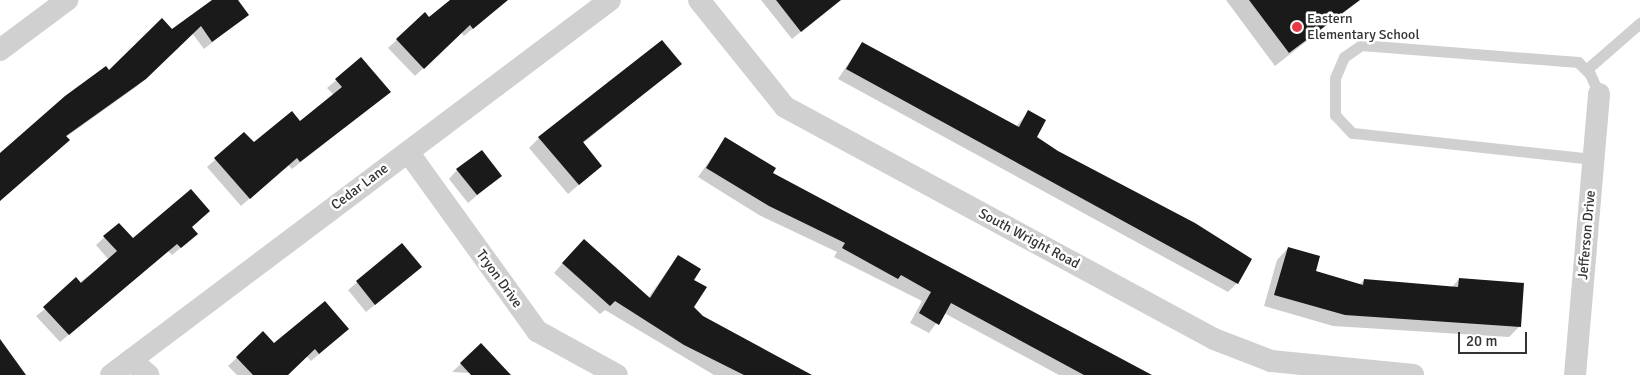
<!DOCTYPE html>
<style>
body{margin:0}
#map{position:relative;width:1640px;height:375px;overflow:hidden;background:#fff;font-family:Signika,sans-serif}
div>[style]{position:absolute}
.shadow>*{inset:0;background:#0003}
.building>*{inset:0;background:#1a1a1a}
.service>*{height:11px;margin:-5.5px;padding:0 5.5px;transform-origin:5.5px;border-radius:5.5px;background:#d0d0d0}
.minor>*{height:22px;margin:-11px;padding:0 11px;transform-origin:11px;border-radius:11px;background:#d0d0d0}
.dots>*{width:14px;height:14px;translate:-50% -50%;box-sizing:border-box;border:2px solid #fff;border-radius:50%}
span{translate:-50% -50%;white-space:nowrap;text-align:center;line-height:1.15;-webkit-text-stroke:5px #fff;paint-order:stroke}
.poi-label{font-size:14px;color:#333}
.left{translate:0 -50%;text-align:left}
.street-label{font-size:14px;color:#333}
.scale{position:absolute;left:1458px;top:332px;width:69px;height:22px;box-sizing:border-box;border:2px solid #333;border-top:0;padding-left:6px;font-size:15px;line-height:18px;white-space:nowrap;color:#333;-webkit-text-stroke:4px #fff;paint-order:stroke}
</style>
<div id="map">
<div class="shadow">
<div style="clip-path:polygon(214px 0,236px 0,247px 15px,204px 49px,192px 33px,136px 87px,66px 137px,0 198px,0 154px)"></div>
<div style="clip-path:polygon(452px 0,506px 0,464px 36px,461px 32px,415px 76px,388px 48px,425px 14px,429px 19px)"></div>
<div style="clip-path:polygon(761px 0,819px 0,827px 10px,792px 39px)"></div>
<div style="clip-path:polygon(1226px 0,1359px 0,1275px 66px)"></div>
<div style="clip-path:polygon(862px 43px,1016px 127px,1028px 112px,1035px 137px,1057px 152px,1250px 260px,1237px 283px,1228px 292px,838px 79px)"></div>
<div style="clip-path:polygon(361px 59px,390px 92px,292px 169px,288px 165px,241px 206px,207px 167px,244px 134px,253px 144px,299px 122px,334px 95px,327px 88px)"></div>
<div style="clip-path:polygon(680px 64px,582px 144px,601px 166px,568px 194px,529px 148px,539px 138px)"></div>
<div style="clip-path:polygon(726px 138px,771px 174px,1150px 375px,1059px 375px,944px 313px,929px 333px,910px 323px,922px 301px,834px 257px,837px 252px,759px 215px,698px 177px)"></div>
<div style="clip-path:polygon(457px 170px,500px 176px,468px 203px,449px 179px)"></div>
<div style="clip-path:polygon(119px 224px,133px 240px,190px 228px,188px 242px,172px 255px,168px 251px,60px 342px,36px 316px,109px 260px,96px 245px)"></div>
<div style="clip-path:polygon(402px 245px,412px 275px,366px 312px,348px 290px)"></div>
<div style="clip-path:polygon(1288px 248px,1315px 272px,1359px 285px,1364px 280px,1451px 288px,1459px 279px,1520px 326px,1509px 337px,1333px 326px,1264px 306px,1277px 260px)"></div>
<div style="clip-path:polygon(575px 249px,648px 298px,678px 256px,693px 307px,702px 317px,811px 375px,714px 375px,605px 310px,600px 314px,554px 273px)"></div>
<div style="clip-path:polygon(263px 333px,274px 345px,339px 337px,311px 361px,306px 356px,287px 375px,237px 375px,228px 366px)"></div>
<div style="clip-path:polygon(481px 345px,507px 375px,452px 372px)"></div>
</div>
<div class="building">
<div style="clip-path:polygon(212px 0,238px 0,249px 15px,212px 42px,201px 26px,146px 79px,66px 136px,70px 140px,0 201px,0 153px,65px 96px,106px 66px,109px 70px,162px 18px,172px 29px)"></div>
<div style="clip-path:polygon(450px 0,508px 0,473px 29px,470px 25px,424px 69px,396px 39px,425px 12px,429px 17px)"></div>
<div style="clip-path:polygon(776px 0,841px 0,801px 32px)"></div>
<div style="clip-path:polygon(1249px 0,1360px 0,1289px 53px)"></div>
<div style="clip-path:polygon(662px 40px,682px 64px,583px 142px,602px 166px,579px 185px,538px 137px)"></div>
<div style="clip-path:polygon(862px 42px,1019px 127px,1028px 110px,1046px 120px,1037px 137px,1058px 151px,1195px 223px,1252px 259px,1238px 284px,846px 69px)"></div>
<div style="clip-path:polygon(361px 57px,391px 92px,300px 162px,297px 158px,250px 199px,214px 158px,244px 132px,254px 142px,292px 111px,300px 121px,342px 87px,335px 79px)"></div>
<div style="clip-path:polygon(725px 137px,776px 168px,773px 173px,1152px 375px,1084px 375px,951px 303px,939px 325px,919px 313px,931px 292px,901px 275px,898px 279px,842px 248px,845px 243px,769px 206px,706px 168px)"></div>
<div style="clip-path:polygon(482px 150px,502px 176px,477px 195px,456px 169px)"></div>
<div style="clip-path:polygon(191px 189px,210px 211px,192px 227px,198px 234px,181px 248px,177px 244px,69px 335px,43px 307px,76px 277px,81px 283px,117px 251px,103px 236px,119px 223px,133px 238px)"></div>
<div style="clip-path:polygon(584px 239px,650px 298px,678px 255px,701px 269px,694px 280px,707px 287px,694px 307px,703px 316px,812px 375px,744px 375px,684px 345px,615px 301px,610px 306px,562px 263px)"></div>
<div style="clip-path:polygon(402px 243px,422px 267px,375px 305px,356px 281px)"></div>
<div style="clip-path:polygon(1288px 247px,1320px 256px,1316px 271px,1363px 285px,1364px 279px,1458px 287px,1459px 278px,1524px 283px,1521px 327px,1345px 315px,1274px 295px)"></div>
<div style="clip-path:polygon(325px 301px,349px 329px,319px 354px,315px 349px,288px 375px,253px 375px,236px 357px,263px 331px,274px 343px)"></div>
<div style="clip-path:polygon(0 339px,26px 375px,0 375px)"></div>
<div style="clip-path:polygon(481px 343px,511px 375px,471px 375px,460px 363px)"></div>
</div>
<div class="service">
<div style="left:1586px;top:70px;width:72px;rotate:-41deg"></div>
<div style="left:1593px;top:159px;width:242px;rotate:-173.8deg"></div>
<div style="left:1352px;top:133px;width:25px;rotate:-133deg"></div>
<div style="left:1335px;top:115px;width:37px;rotate:-90deg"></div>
<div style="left:1335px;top:78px;width:23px;rotate:-67deg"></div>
<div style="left:1344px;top:57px;width:21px;rotate:-35deg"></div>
<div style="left:1361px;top:45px;width:218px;rotate:4.5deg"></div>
<div style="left:1578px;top:62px;width:17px;rotate:45deg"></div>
<div style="left:1590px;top:74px;width:22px;rotate:66deg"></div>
</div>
<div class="minor">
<div style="left:699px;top:0;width:137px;rotate:51.2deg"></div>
<div style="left:785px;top:107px;width:488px;rotate:28.4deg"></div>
<div style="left:1214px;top:339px;width:61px;rotate:21.1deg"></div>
<div style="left:1271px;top:361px;width:143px;rotate:5.6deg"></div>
<div style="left:0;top:50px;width:84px;rotate:-36.7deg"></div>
<div style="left:408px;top:152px;width:221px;rotate:54.2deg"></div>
<div style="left:537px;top:331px;width:91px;rotate:28.8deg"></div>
<div style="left:131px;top:360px;width:23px;rotate:41deg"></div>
<div style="left:111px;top:375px;width:624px;rotate:-36.92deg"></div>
<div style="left:1575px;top:375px;width:282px;rotate:-85.1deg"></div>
</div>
<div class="dots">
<div style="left:1297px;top:27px;background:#e63946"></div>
</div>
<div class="poi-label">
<span class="left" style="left:1307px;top:27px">Eastern<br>Elementary School</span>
</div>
<div class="street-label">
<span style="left:360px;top:187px;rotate:-37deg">Cedar Lane</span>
<span style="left:1587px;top:235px;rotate:-85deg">Jefferson Drive</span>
<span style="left:1029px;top:239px;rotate:28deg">South Wright Road</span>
<span style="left:499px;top:279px;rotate:54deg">Tryon Drive</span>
</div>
<div class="scale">20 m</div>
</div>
